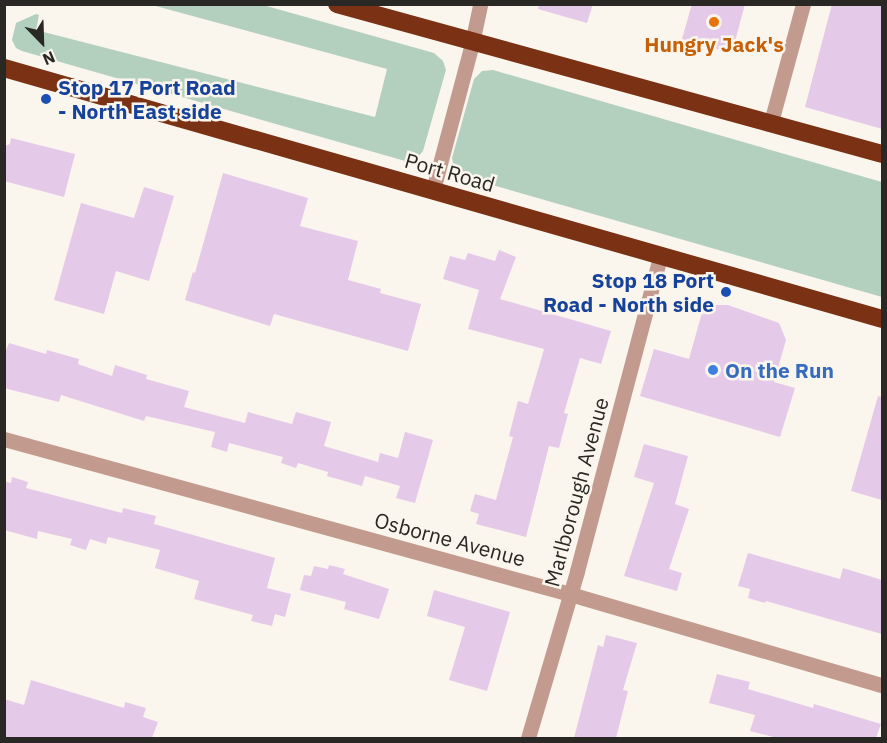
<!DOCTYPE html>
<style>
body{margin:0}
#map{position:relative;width:887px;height:743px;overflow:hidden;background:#fbf6ed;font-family:"IBM Plex Sans",sans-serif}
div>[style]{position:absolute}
.green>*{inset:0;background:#b3cfbe}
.building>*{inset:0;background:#e5c9e8}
.street>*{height:15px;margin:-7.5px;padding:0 7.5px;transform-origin:7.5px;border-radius:7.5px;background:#c29b8e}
.highway>*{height:18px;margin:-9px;padding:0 9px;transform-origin:9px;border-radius:9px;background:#7b3113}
.dots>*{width:16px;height:16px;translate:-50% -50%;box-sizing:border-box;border:3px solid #fbf6ed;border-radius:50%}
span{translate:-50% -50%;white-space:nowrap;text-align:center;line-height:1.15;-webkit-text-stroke:5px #fbf6ed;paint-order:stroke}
.food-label{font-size:21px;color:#c56008;font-weight:700}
.transit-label{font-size:21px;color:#164399;font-weight:700}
.left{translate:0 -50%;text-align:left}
.right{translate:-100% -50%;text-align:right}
.street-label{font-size:21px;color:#2a2825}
.shop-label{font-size:21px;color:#366cbe;font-weight:700}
.frame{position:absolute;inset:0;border:6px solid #2a2825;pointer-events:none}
.north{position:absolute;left:12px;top:12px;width:60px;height:60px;-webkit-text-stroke:4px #fbf6ed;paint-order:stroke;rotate:157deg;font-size:16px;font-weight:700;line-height:24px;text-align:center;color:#2a2825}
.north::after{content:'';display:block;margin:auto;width:21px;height:27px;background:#2a2825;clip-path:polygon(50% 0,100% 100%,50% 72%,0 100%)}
</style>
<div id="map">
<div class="green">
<div style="clip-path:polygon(152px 5px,263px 5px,434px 53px,443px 61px,446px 70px,423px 151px,416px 159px,405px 161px,22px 51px,16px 48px,12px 40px,16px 23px,36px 14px,39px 15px,36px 30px,375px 117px,387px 69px)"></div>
<div style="clip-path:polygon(493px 70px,882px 182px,882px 297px,461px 176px,454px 169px,452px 158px,474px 79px,482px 71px)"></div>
</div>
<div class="building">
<div style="clip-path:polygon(539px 4px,593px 4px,587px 23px,538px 9px)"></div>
<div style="clip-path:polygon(692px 4px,745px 4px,732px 53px,682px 39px)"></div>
<div style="clip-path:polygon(832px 4px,882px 4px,882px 129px,805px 107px)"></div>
<div style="clip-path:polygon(11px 138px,75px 154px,64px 197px,4px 181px,4px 146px,10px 144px)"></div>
<div style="clip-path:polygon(223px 173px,308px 198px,300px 226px,358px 241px,348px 280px,381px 289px,380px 293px,421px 304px,408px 351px,274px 314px,270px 326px,185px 300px,193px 272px,195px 273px)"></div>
<div style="clip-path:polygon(144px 187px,174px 196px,149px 281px,116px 271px,104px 314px,54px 300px,81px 203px,134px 218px)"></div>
<div style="clip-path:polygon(499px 250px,516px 257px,500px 299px,611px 331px,601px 364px,580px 358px,564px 413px,568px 414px,559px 448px,549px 446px,526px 537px,476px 524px,479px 514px,470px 511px,475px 494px,496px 500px,513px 437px,509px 436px,518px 401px,528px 404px,544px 349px,468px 329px,479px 290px,443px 279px,450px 256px,465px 260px,468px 253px,495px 261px)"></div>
<div style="clip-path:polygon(714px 305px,728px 305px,779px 323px,786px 340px,774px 382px,795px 388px,780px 437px,640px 396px,654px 349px,689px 359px,703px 309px)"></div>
<div style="clip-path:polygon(9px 343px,46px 354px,47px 350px,79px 359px,78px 364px,112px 376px,115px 365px,147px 375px,146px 379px,189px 391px,184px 407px,245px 423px,248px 412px,292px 424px,296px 412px,331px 422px,324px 446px,378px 462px,380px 453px,398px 458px,405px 432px,433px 440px,415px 503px,396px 498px,400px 486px,365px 476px,362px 486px,327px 476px,328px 472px,298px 463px,296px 468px,281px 463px,283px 457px,229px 443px,227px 452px,211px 447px,215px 432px,146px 416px,144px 421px,61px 395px,59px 402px,4px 388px,4px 355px)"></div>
<div style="clip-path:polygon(878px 396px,882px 397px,882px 500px,851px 491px)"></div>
<div style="clip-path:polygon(644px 444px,688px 456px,675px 504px,689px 509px,669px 569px,682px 573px,677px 591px,624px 576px,654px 483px,634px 477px)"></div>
<div style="clip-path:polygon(12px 477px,28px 482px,26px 488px,122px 513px,123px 508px,156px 516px,154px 524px,275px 558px,267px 588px,291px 594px,285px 617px,275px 614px,272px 626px,251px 621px,253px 615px,194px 599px,199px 581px,155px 568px,160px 550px,108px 537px,106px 544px,90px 539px,86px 550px,70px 545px,72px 539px,38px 531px,37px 539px,4px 530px,4px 481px,11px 483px)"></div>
<div style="clip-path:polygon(748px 553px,840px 579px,843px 568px,882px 580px,882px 634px,766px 601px,765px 603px,748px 598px,750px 589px,738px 586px)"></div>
<div style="clip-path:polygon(329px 565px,345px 569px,343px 574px,389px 589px,379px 619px,344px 609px,346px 602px,300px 590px,304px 575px,311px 576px,314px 566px,328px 569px)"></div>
<div style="clip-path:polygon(434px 590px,510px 612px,487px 691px,449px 680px,465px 627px,427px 616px)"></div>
<div style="clip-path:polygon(606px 635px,637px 643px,623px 690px,628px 691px,616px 738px,574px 738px,598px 645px,603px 647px)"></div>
<div style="clip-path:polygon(717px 674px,750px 682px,748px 689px,813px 708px,814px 704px,881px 724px,876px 738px,777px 738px,750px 731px,755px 715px,709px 703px)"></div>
<div style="clip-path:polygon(31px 680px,124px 708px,125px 702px,146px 708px,143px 717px,158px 722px,152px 738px,4px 738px,4px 699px,24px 705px)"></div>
</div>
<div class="street">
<div style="left:771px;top:122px;width:122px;rotate:-74.8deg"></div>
<div style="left:433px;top:190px;width:152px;rotate:-75.1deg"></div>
<div style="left:472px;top:43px;width:40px;rotate:-78deg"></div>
<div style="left:4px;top:439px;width:587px;rotate:15.32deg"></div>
<div style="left:570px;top:594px;width:325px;rotate:16.3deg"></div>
<div style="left:528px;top:738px;width:174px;rotate:-73.6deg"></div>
<div style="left:577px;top:571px;width:326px;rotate:-75.2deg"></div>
</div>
<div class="highway">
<div style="left:337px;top:4px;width:565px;rotate:15.39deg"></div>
<div style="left:4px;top:68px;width:913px;rotate:15.95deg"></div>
</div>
<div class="dots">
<div style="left:714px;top:22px;background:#e8710a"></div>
<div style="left:46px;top:99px;background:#1a4fb4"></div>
<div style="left:726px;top:292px;background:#1a4fb4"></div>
<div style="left:713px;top:370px;background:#3f7fe0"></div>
</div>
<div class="food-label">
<span style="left:714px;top:44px">Hungry Jack's</span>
</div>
<div class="transit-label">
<span class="left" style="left:58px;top:99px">Stop 17 Port Road<br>- North East side</span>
<span class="right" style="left:714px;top:292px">Stop 18 Port<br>Road - North side</span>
</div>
<div class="street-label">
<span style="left:450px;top:172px;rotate:16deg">Port Road</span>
<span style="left:576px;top:492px;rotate:-75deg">Marlborough Avenue</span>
<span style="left:450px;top:539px;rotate:15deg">Osborne Avenue</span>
</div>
<div class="shop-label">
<span class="left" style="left:725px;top:370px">On the Run</span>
</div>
<div class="frame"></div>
<div class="north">N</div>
</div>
